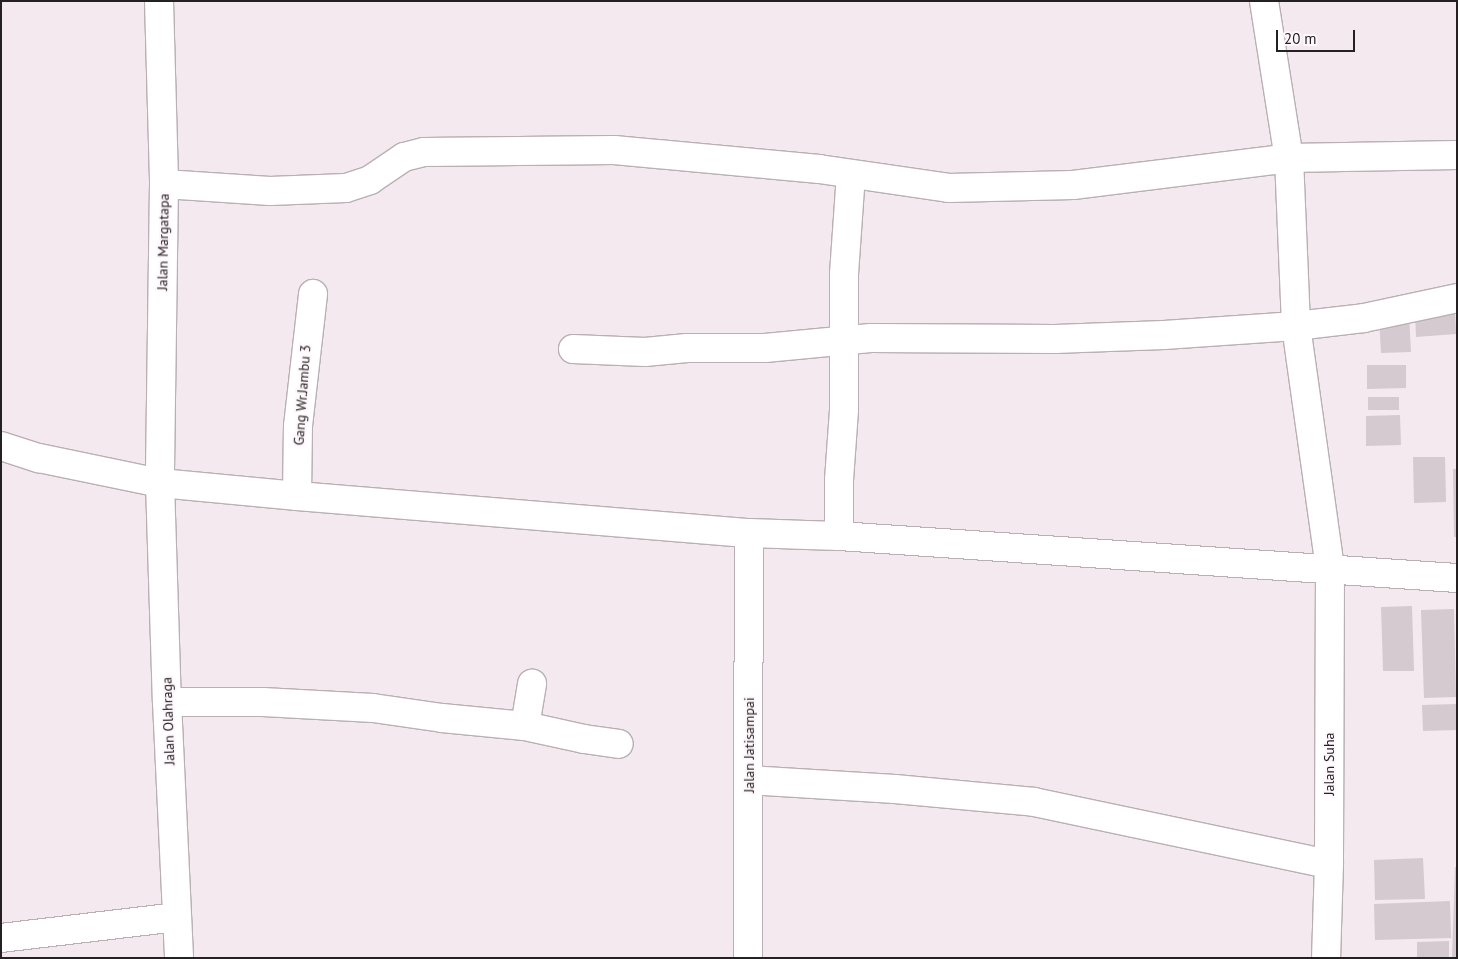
<!DOCTYPE html>
<style>
body{margin:0}
#map{position:relative;width:1458px;height:959px;overflow:hidden;background:#f4e9ee;font-family:"PT Sans",sans-serif}
div>[style]{position:absolute}
.building>*{inset:0;background:#d4cacf}
.roads{filter:drop-shadow(1px 0 #b9afb4) drop-shadow(-1px 0 #b9afb4) drop-shadow(0 1px #b9afb4) drop-shadow(0 -1px #b9afb4)}
.minor>*{height:28px;margin:-14px;padding:0 14px;transform-origin:14px;border-radius:14px;background:#fff}
span{translate:-50% -50%;white-space:nowrap;text-align:center;line-height:1.15;-webkit-text-stroke:4px #fef7fb;paint-order:stroke}
.street-label{font-size:14px;color:#252123}
.frame{position:absolute;inset:0;border:2px solid #252123;pointer-events:none}
.scale{position:absolute;left:1276px;top:30px;width:79px;height:22px;box-sizing:border-box;border:2px solid #252123;border-top:0;padding-left:6px;font-size:15px;line-height:18px;white-space:nowrap;color:#252123;-webkit-text-stroke:4px #fef7fb;paint-order:stroke}
</style>
<div id="map">
<div class="building">
<div style="clip-path:polygon(1455px 309px,1456px 334px,1416px 337px,1415px 311px)"></div>
<div style="clip-path:polygon(1409px 314px,1411px 352px,1381px 353px,1379px 316px)"></div>
<div style="clip-path:polygon(1367px 365px,1406px 365px,1406px 388px,1367px 389px)"></div>
<div style="clip-path:polygon(1368px 397px,1399px 397px,1399px 410px,1368px 410px)"></div>
<div style="clip-path:polygon(1400px 415px,1401px 445px,1366px 446px,1366px 416px)"></div>
<div style="clip-path:polygon(1413px 457px,1445px 457px,1446px 502px,1414px 503px)"></div>
<div style="clip-path:polygon(1453px 469px,1457px 469px,1457px 537px,1454px 537px)"></div>
<div style="clip-path:polygon(1412px 606px,1414px 671px,1383px 671px,1381px 607px)"></div>
<div style="clip-path:polygon(1454px 609px,1456px 697px,1424px 698px,1421px 610px)"></div>
<div style="clip-path:polygon(1457px 704px,1457px 730px,1423px 731px,1422px 705px)"></div>
<div style="clip-path:polygon(1423px 858px,1425px 899px,1375px 900px,1374px 860px)"></div>
<div style="clip-path:polygon(1455px 867px,1457px 867px,1457px 957px,1452px 957px)"></div>
<div style="clip-path:polygon(1450px 901px,1451px 938px,1375px 940px,1374px 904px)"></div>
<div style="clip-path:polygon(1449px 941px,1449px 958px,1417px 958px,1417px 942px)"></div>
</div>
<div class="roads">
<div class="minor">
<div style="left:159px;top:1px;width:183px;rotate:88.4deg"></div>
<div style="left:164px;top:184px;width:299px;rotate:90.8deg"></div>
<div style="left:160px;top:483px;width:219px;rotate:88.2deg"></div>
<div style="left:167px;top:702px;width:256px;rotate:87.3deg"></div>
<div style="left:1264px;top:1px;width:159px;rotate:81deg"></div>
<div style="left:1289px;top:158px;width:168px;rotate:87.6deg"></div>
<div style="left:1296px;top:326px;width:245px;rotate:82deg"></div>
<div style="left:1330px;top:569px;width:295px;rotate:90.2deg"></div>
<div style="left:1329px;top:864px;width:94px;rotate:91.8deg"></div>
<div style="left:164px;top:184px;width:106px;rotate:3.8deg"></div>
<div style="left:270px;top:191px;width:76px;rotate:-2.3deg"></div>
<div style="left:346px;top:188px;width:25px;rotate:-18deg"></div>
<div style="left:370px;top:180px;width:41px;rotate:-34.1deg"></div>
<div style="left:404px;top:157px;width:21px;rotate:-14deg"></div>
<div style="left:424px;top:152px;width:190px;rotate:-0.6deg"></div>
<div style="left:614px;top:150px;width:206px;rotate:5.3deg"></div>
<div style="left:819px;top:169px;width:131px;rotate:8.3deg"></div>
<div style="left:949px;top:188px;width:124px;rotate:-1.4deg"></div>
<div style="left:1073px;top:185px;width:218px;rotate:-7.1deg"></div>
<div style="left:1289px;top:158px;width:168px;rotate:-1deg"></div>
<div style="left:573px;top:349px;width:72px;rotate:2.4deg"></div>
<div style="left:645px;top:352px;width:42px;rotate:-5.4deg"></div>
<div style="left:687px;top:348px;width:78px"></div>
<div style="left:765px;top:348px;width:106px;rotate:-5.4deg"></div>
<div style="left:871px;top:338px;width:184px;rotate:0.3deg"></div>
<div style="left:1055px;top:339px;width:109px;rotate:-2.1deg"></div>
<div style="left:1164px;top:335px;width:132px;rotate:-3.9deg"></div>
<div style="left:1296px;top:326px;width:68px;rotate:-6.7deg"></div>
<div style="left:1364px;top:318px;width:95px;rotate:-12.1deg"></div>
<div style="left:1px;top:446px;width:40px;rotate:18deg"></div>
<div style="left:39px;top:458px;width:124px;rotate:11.7deg"></div>
<div style="left:160px;top:483px;width:138px;rotate:5.4deg"></div>
<div style="left:297px;top:496px;width:454px;rotate:4.7deg"></div>
<div style="left:749px;top:533px;width:90px;rotate:1.9deg"></div>
<div style="left:839px;top:536px;width:619px;rotate:3.89deg"></div>
<div style="left:297px;top:496px;width:70px;rotate:-89.2deg"></div>
<div style="left:298px;top:426px;width:133px;rotate:-83.5deg"></div>
<div style="left:839px;top:536px;width:56px;rotate:-90deg"></div>
<div style="left:839px;top:480px;width:70px;rotate:-85.9deg"></div>
<div style="left:844px;top:410px;width:136px;rotate:-90deg"></div>
<div style="left:844px;top:274px;width:100px;rotate:-86deg"></div>
<div style="left:167px;top:702px;width:96px"></div>
<div style="left:263px;top:702px;width:110px;rotate:3.1deg"></div>
<div style="left:373px;top:708px;width:70px;rotate:8.2deg"></div>
<div style="left:442px;top:718px;width:83px;rotate:5.5deg"></div>
<div style="left:525px;top:726px;width:60px;rotate:12.4deg"></div>
<div style="left:584px;top:739px;width:35px;rotate:8deg"></div>
<div style="left:525px;top:726px;width:43px;rotate:-80.5deg"></div>
<div style="left:748px;top:780px;width:147px;rotate:3.5deg"></div>
<div style="left:895px;top:789px;width:140px;rotate:5.3deg"></div>
<div style="left:1034px;top:802px;width:301px;rotate:11.9deg"></div>
<div style="left:1px;top:938px;width:177px;rotate:-6.8deg"></div>
<div style="left:748px;top:958px;width:425px;rotate:-89.9deg"></div>
</div>
</div>
<div class="street-label">
<span style="left:163px;top:242px;rotate:-89deg">Jalan Margatapa</span>
<span style="left:302px;top:395px;rotate:-86deg">Gang Wr.Jambu 3</span>
<span style="left:168px;top:721px;rotate:-92deg">Jalan Olahraga</span>
<span style="left:749px;top:745px;rotate:-90deg">Jalan Jatisampai</span>
<span style="left:1329px;top:764px;rotate:-90deg">Jalan Suha</span>
</div>
<div class="frame"></div>
<div class="scale">20 m</div>
</div>
